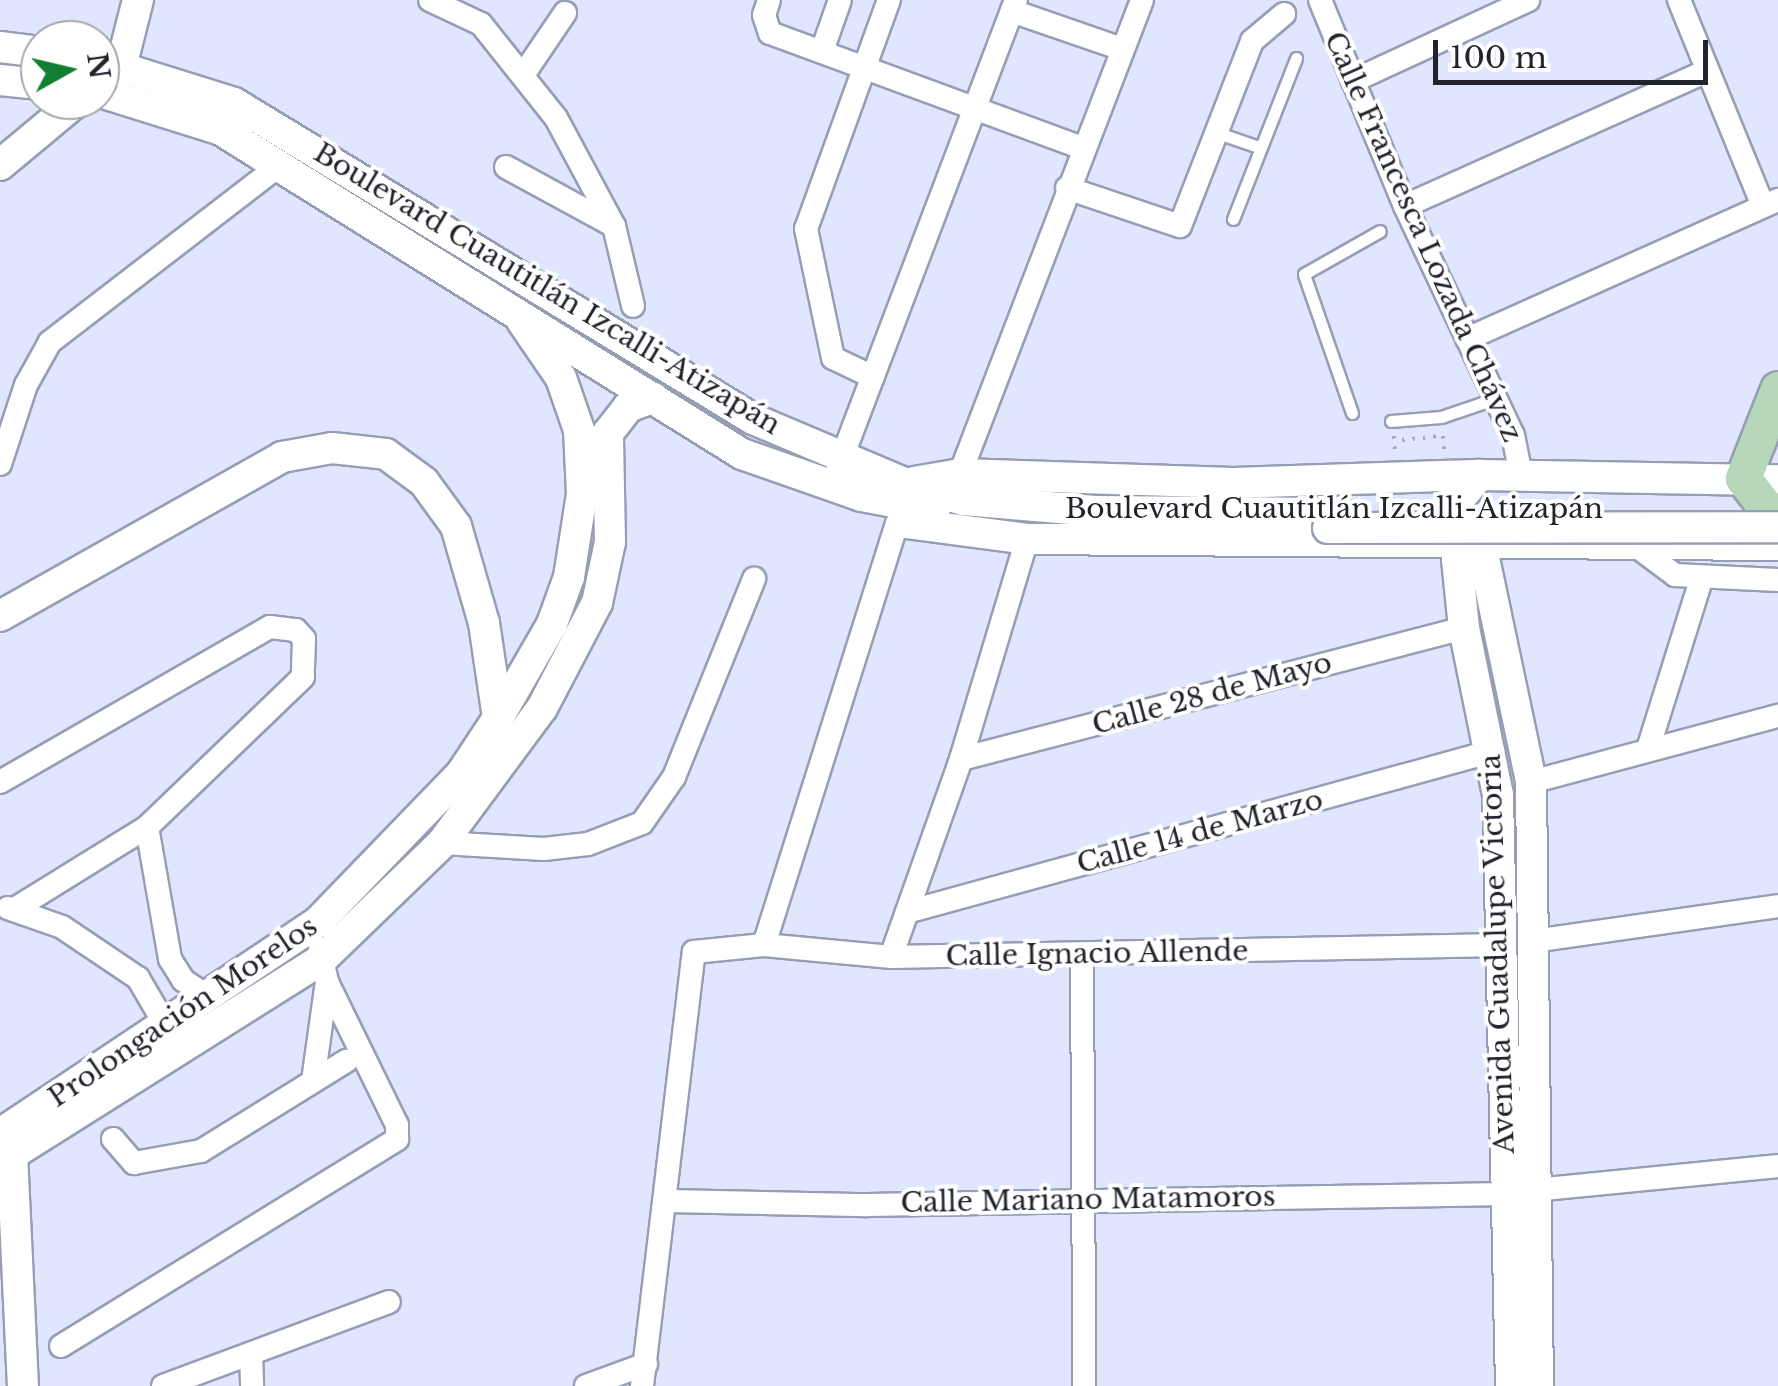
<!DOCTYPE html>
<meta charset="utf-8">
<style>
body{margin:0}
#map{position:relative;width:1778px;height:1386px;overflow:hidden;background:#dfe6fe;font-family:"Libre Baskerville",serif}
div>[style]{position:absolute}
.path>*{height:4px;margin-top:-2px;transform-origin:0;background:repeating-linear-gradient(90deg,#a3a9bc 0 2.5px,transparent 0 10.5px)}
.roads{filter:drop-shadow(2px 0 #979eb4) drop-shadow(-2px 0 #979eb4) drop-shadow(0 2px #979eb4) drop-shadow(0 -2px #979eb4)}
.lane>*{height:11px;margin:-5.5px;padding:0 5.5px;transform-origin:5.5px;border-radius:5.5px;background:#fff}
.street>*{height:22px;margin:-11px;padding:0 11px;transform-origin:11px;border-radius:11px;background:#fff}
.secondary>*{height:30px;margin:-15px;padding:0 15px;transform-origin:15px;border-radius:15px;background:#fff}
.primary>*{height:35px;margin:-17.5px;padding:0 17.5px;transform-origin:17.5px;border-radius:17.5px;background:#b6d7ba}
.bridges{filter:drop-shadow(2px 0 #979eb4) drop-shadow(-2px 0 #979eb4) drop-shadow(0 2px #979eb4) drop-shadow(0 -2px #979eb4)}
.secondary-bridge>*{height:30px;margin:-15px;padding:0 15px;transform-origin:15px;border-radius:15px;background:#fff}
span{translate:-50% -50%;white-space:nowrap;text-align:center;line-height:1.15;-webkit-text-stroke:8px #fff;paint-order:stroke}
.street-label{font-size:28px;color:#21242c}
.north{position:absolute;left:20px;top:20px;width:100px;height:100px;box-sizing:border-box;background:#fff;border:2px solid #a6a7ab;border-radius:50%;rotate:82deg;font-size:28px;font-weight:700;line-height:40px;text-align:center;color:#21242c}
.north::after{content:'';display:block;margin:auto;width:35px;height:45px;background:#127e33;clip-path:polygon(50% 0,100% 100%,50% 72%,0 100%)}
.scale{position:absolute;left:1433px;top:40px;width:275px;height:45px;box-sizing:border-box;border:5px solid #21242c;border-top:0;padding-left:12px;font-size:30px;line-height:35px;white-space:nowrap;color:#21242c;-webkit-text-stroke:8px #fff;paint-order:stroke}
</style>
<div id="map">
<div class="path">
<div style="left:1394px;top:436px;width:20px;rotate:87deg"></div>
<div style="left:1402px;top:440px;width:41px;rotate:-5.6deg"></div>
<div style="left:1443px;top:436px;width:15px;rotate:86deg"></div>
</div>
<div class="roads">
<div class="lane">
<div style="left:1218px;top:133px;width:43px;rotate:18.9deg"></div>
<div style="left:1233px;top:219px;width:173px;rotate:-68.6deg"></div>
<div style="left:1352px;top:413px;width:147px;rotate:-109.1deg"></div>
<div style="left:1304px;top:274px;width:87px;rotate:-29.5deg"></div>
<div style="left:1391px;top:421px;width:50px;rotate:-4.6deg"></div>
<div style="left:1441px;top:417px;width:56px;rotate:-18.8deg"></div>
</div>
<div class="street">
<div style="left:430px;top:0;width:56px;rotate:25.2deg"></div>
<div style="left:481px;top:24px;width:120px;rotate:51.4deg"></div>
<div style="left:556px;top:118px;width:123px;rotate:61.8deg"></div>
<div style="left:614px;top:226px;width:82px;rotate:76.6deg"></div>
<div style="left:769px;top:0;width:16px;rotate:108deg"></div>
<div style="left:764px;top:15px;width:19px;rotate:72deg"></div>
<div style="left:770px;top:33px;width:333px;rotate:20.2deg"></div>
<div style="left:1320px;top:0;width:223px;rotate:67.6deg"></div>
<div style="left:1405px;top:206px;width:253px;rotate:64.8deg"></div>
<div style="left:1513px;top:435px;width:41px;rotate:78.7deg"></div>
<div style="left:1679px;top:0;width:222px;rotate:67.8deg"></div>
<div style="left:1012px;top:11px;width:116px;rotate:19.1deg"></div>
<div style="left:822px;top:51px;width:54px;rotate:-70.6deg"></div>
<div style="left:523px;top:75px;width:75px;rotate:-55.9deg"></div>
<div style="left:1353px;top:81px;width:193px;rotate:-24.8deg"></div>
<div style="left:506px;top:167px;width:123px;rotate:28.6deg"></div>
<div style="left:1067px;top:188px;width:119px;rotate:18.6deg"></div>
<div style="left:1180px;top:226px;width:199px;rotate:-68.7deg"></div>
<div style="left:1252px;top:41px;width:42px;rotate:-40.2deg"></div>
<div style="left:1405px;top:206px;width:331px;rotate:-24.1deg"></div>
<div style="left:1467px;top:339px;width:341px;rotate:-24.1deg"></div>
<div style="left:873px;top:377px;width:44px;rotate:-154.6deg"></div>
<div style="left:833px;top:358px;width:132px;rotate:-101.8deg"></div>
<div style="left:806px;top:229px;width:244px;rotate:-70.1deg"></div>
<div style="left:0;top:464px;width:83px;rotate:-71.8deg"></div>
<div style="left:26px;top:385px;width:49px;rotate:-60.8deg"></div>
<div style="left:50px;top:342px;width:292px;rotate:-37.6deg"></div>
<div style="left:838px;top:468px;width:501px;rotate:-69.18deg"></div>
<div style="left:960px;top:474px;width:508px;rotate:-68.99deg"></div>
<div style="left:1636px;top:546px;width:49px;rotate:36.6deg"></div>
<div style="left:1675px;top:575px;width:103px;rotate:2.8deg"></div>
<div style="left:1648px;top:749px;width:177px;rotate:-72.6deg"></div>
<div style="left:961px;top:759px;width:520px;rotate:-14.6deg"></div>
<div style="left:0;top:782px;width:311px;rotate:-29.9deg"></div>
<div style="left:270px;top:627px;width:26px;rotate:7deg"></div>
<div style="left:296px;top:630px;width:12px;rotate:48deg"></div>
<div style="left:304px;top:639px;width:38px;rotate:92deg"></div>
<div style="left:303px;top:677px;width:216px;rotate:136.1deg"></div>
<div style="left:147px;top:827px;width:155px;rotate:148.2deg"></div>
<div style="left:1531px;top:782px;width:256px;rotate:-15deg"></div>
<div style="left:147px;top:827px;width:134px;rotate:80.1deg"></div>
<div style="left:170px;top:959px;width:25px;rotate:58deg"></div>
<div style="left:183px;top:980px;width:30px;rotate:34deg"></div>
<div style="left:442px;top:843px;width:102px;rotate:3.4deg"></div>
<div style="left:544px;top:849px;width:44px;rotate:-6.5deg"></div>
<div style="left:588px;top:844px;width:58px;rotate:-21.3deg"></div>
<div style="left:642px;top:823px;width:56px;rotate:-55.2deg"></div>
<div style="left:674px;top:777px;width:214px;rotate:-68deg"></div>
<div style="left:8px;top:908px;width:57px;rotate:19.4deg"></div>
<div style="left:62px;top:927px;width:92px;rotate:33.9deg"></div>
<div style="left:138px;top:978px;width:56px;rotate:59.7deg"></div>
<div style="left:907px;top:912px;width:608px;rotate:-15.36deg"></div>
<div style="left:1533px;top:941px;width:247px;rotate:-8.1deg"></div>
<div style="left:764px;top:945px;width:443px;rotate:-72.5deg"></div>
<div style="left:1082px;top:955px;width:431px;rotate:89.7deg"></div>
<div style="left:891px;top:957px;width:210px;rotate:-70.5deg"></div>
<div style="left:961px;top:759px;width:230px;rotate:-73.3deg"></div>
<div style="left:313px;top:1081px;width:100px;rotate:-82deg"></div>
<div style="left:113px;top:1139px;width:32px;rotate:49deg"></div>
<div style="left:134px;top:1163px;width:68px;rotate:-10.2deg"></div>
<div style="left:201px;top:1151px;width:171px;rotate:-31.8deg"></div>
<div style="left:1534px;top:1190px;width:245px;rotate:-5.6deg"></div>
<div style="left:669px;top:1201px;width:199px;rotate:1.2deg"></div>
<div style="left:868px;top:1205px;width:639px;rotate:-0.99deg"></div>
<div style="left:61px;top:1346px;width:395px;rotate:-31.6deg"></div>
<div style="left:397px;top:1139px;width:14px;rotate:-90deg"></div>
<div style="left:397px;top:1125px;width:159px;rotate:-116.1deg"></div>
<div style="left:327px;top:982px;width:34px;rotate:-102deg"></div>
<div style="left:251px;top:1354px;width:32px;rotate:88deg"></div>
<div style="left:163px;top:1386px;width:241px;rotate:-20.4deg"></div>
<div style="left:586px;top:1386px;width:64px;rotate:-20.1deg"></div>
<div style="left:642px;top:1386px;width:437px;rotate:-83.2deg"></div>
<div style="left:694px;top:952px;width:70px;rotate:-5.7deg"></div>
<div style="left:764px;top:945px;width:128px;rotate:5.4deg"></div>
<div style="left:891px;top:957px;width:610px;rotate:-1.13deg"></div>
</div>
<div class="secondary">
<div style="left:0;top:47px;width:40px;rotate:7.1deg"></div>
<div style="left:100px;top:61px;width:140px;rotate:17.4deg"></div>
<div style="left:234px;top:103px;width:608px;rotate:31.34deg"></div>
<div style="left:753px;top:419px;width:167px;rotate:22.9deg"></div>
<div style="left:907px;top:484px;width:59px;rotate:15.7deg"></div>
<div style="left:964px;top:500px;width:131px;rotate:4.8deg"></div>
<div style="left:1095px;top:511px;width:233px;rotate:0.5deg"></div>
<div style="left:106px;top:78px;width:19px;rotate:-36deg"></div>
<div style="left:121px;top:67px;width:69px;rotate:-75.8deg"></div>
<div style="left:0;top:80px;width:40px;rotate:5.7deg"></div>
<div style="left:100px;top:92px;width:127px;rotate:17.4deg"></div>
<div style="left:221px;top:130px;width:614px;rotate:31.88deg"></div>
<div style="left:742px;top:454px;width:127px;rotate:19.3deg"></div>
<div style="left:862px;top:496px;width:74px;rotate:10.9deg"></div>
<div style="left:0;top:165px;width:102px;rotate:-39.8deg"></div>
<div style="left:1480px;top:475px;width:35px;rotate:131deg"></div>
<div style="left:1457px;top:501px;width:58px;rotate:90deg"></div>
<div style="left:1457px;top:559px;width:69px;rotate:84.2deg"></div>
<div style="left:1464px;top:628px;width:170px;rotate:78.5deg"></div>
<div style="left:1498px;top:795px;width:591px;rotate:88.74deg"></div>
<div style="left:914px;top:482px;width:47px;rotate:-9.9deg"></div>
<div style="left:960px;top:474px;width:273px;rotate:1.9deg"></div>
<div style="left:1233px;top:483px;width:247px;rotate:-1.9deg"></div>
<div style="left:1480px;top:475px;width:298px;rotate:1deg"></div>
<div style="left:906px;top:523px;width:122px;rotate:7.5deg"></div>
<div style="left:1027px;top:539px;width:751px;rotate:0.46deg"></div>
<div style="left:1481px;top:544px;width:243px;rotate:78.1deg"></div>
<div style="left:1531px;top:782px;width:604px;rotate:89.34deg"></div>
<div style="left:0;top:616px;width:324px;rotate:-29.4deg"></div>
<div style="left:282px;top:457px;width:51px;rotate:-10.2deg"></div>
<div style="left:332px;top:448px;width:54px;rotate:6.3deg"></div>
<div style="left:386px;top:454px;width:47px;rotate:36.4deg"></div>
<div style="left:424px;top:482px;width:54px;rotate:54deg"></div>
<div style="left:456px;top:526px;width:101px;rotate:73.9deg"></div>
<div style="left:484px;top:623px;width:96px;rotate:81.6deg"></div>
<div style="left:0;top:1134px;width:384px;rotate:-33.7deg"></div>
<div style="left:319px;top:921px;width:204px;rotate:-46deg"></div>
<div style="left:461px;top:774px;width:67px;rotate:-56.5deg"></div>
<div style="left:498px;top:718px;width:108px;rotate:-60.1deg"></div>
<div style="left:552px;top:624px;width:50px;rotate:-70.1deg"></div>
<div style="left:569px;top:577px;width:84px;rotate:-81.1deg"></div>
<div style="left:582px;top:494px;width:64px;rotate:-92.7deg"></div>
<div style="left:579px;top:430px;width:55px;rotate:-109.1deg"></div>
<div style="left:561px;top:378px;width:69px;rotate:-124.4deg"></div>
<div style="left:12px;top:1154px;width:232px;rotate:87.3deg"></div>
<div style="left:0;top:1162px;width:379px;rotate:-32.2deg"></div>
<div style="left:321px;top:960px;width:168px;rotate:-44deg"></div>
<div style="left:442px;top:843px;width:168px;rotate:-53.5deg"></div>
<div style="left:542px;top:708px;width:119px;rotate:-62.4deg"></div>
<div style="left:597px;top:603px;width:62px;rotate:-78deg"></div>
<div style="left:610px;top:542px;width:109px;rotate:-91.1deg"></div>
<div style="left:608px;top:433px;width:33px;rotate:-52deg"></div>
<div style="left:628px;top:407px;width:27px;rotate:-20deg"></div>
</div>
<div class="primary">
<div style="left:1778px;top:389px;width:96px;rotate:111.5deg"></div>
<div style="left:1743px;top:478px;width:57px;rotate:52.1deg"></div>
</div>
</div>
<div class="bridges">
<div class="secondary-bridge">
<div style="left:1328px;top:528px;width:450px;rotate:-0.1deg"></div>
</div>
</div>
<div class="street-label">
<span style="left:1423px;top:237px;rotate:66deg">Calle Francesca Lozada Chávez</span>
<span style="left:547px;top:289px;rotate:31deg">Boulevard Cuautitlán Izcalli-Atizapán</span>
<span style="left:1334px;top:509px">Boulevard Cuautitlán Izcalli-Atizapán</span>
<span style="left:1212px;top:694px;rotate:-15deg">Calle 28 de Mayo</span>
<span style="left:1200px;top:832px;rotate:-15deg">Calle 14 de Marzo</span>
<span style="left:1097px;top:954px;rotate:-1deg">Calle Ignacio Allende</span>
<span style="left:1498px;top:954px;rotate:-92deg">Avenida Guadalupe Victoria</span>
<span style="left:183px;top:1012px;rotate:-34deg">Prolongación Morelos</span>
<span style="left:1088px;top:1200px;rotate:-1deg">Calle Mariano Matamoros</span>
</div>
<div class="north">N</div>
<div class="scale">100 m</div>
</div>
